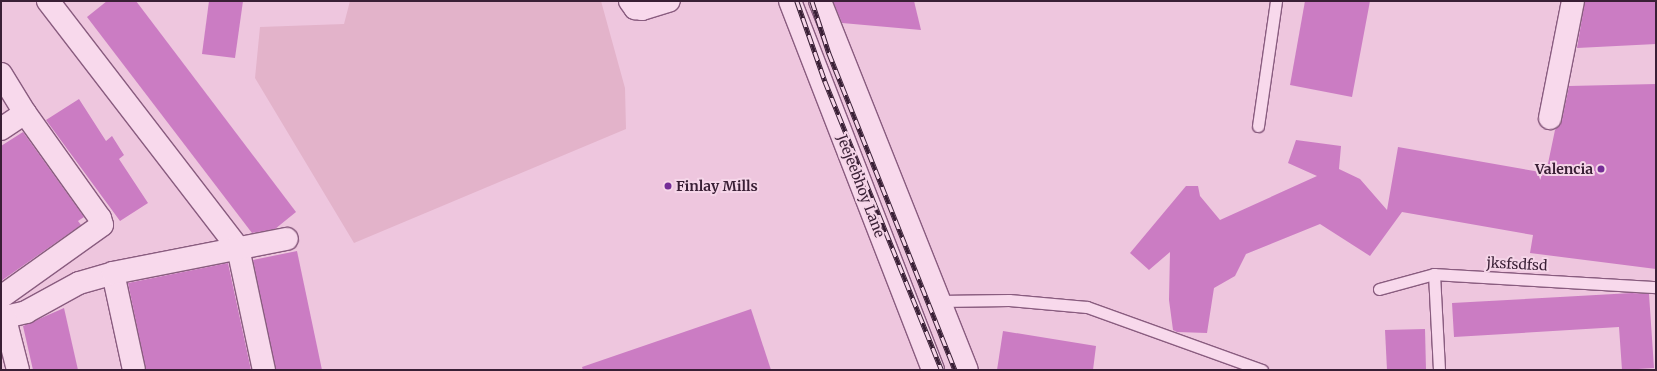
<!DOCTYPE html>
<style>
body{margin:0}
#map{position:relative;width:1657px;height:371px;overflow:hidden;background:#eec6de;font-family:Merriweather,serif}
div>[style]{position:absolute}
.farmland>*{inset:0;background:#e3b3ca}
.building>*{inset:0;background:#cb7cc3}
.roads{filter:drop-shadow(1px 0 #895c7f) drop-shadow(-1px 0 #895c7f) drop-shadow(0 1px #895c7f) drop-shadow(0 -1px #895c7f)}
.service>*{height:11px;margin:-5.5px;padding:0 5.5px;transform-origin:5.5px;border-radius:5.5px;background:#f8d9ec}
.minor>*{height:22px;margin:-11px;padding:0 11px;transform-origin:11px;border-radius:11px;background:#f8d9ec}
.tertiary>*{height:22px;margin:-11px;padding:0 11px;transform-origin:11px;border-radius:11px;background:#f8d9ec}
.rail>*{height:4.5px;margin-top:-2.25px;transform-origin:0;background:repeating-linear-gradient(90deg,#f5d5e8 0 9px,#391f35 0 18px);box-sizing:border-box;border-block:1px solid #391f35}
.dots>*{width:11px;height:11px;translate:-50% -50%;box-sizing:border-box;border:2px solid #f5d5e8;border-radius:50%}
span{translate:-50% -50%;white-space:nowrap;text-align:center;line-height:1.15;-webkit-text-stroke:4px #f5d5e8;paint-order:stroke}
.poi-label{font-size:14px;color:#391f35;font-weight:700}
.right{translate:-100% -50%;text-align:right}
.left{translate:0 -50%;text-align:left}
.street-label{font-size:14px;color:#391f35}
.frame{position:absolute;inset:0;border:2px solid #391f35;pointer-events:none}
</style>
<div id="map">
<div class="farmland">
<div style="clip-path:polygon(350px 1px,601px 1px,625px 88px,626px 129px,354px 243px,255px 78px,260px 27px,344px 24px)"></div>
</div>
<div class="building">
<div style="clip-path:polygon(107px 1px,136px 1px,296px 212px,275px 229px,252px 233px,87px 17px)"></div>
<div style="clip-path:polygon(209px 1px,243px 1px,235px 58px,202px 54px)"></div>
<div style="clip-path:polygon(833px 1px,914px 1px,921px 30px,842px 23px)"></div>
<div style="clip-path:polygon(1305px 1px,1370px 1px,1352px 97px,1290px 85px)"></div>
<div style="clip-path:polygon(1585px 1px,1656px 1px,1656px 44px,1577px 48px)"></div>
<div style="clip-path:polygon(1656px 84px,1656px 269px,1530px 253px,1533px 235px,1402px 212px,1370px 256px,1320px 224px,1246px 254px,1235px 276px,1214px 288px,1207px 333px,1177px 332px,1173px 330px,1169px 300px,1170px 252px,1149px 270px,1130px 253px,1186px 186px,1198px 186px,1200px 196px,1220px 220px,1317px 176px,1288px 163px,1296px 140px,1341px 146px,1339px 169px,1360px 179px,1387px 210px,1398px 147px,1546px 173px,1555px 130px,1562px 120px,1569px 86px)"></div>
<div style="clip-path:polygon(79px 99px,106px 141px,112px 136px,124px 155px,119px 159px,148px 203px,120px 221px,46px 120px)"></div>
<div style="clip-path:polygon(23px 132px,84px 217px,78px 221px,81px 225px,1px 281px,1px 146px)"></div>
<div style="clip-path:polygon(297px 251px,322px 370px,276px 370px,253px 260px)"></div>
<div style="clip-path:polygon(228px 263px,251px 370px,146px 370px,128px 283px)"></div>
<div style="clip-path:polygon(1632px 293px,1649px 294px,1654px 368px,1622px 370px,1619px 327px,1454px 337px,1452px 303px)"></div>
<div style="clip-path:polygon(64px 308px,78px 370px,33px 370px,23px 326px)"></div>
<div style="clip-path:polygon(751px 309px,771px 370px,583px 370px,582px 367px)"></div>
<div style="clip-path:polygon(1425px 329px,1426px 370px,1387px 370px,1385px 330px)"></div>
<div style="clip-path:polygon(1003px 331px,1096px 346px,1093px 370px,997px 370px)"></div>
</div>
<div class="roads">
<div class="service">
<div style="left:1258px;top:126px;width:126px;rotate:-81.8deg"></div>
<div style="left:1434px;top:274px;width:96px;rotate:87deg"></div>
<div style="left:1379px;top:289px;width:57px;rotate:-15.3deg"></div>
<div style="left:1434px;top:274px;width:222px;rotate:3.4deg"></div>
<div style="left:939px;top:301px;width:70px;rotate:-0.8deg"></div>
<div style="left:1009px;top:300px;width:78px;rotate:5.1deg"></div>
<div style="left:1087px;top:307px;width:186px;rotate:19.8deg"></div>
</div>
<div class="minor">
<div style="left:48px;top:1px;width:312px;rotate:52.4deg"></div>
<div style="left:238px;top:248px;width:125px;rotate:78deg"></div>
<div style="left:630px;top:1px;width:9px;rotate:54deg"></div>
<div style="left:635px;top:8px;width:7px;rotate:8deg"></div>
<div style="left:642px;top:9px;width:28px;rotate:-17deg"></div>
<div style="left:1px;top:74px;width:46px;rotate:58.4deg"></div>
<div style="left:25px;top:113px;width:129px;rotate:54.5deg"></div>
<div style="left:100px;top:218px;width:7px;rotate:74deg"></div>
<div style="left:102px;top:225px;width:124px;rotate:144.5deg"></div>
<div style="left:1550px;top:118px;width:119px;rotate:-78.9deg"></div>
<div style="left:1px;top:129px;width:29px;rotate:-34deg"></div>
<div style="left:113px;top:273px;width:99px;rotate:77.8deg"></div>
<div style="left:1px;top:318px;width:26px;rotate:-13deg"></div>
<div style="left:26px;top:312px;width:60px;rotate:-28.7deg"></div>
<div style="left:79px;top:283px;width:35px;rotate:-16deg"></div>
<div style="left:113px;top:273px;width:177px;rotate:-11.1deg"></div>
<div style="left:5px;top:319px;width:53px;rotate:75.7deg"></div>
</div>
<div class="tertiary">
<div style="left:790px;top:1px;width:396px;rotate:68.8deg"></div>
<div style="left:820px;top:1px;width:397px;rotate:68.3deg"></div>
</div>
</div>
<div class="rail">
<div style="left:797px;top:1px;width:85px;rotate:70.7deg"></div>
<div style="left:825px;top:81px;width:312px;rotate:68deg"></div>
<div style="left:812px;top:1px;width:55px;rotate:71.9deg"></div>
<div style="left:829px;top:53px;width:341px;rotate:68.3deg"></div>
</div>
<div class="dots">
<div style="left:1601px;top:169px;background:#752d97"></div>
<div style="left:668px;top:186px;background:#752d97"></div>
</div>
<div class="poi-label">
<span class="right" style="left:1593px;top:169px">Valencia</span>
<span class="left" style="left:676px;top:186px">Finlay Mills</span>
</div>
<div class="street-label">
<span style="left:861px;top:186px;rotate:69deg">Jeejeebhoy Lane</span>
<span style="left:1517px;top:264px;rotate:3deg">jksfsdfsd</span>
</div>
<div class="frame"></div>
</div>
